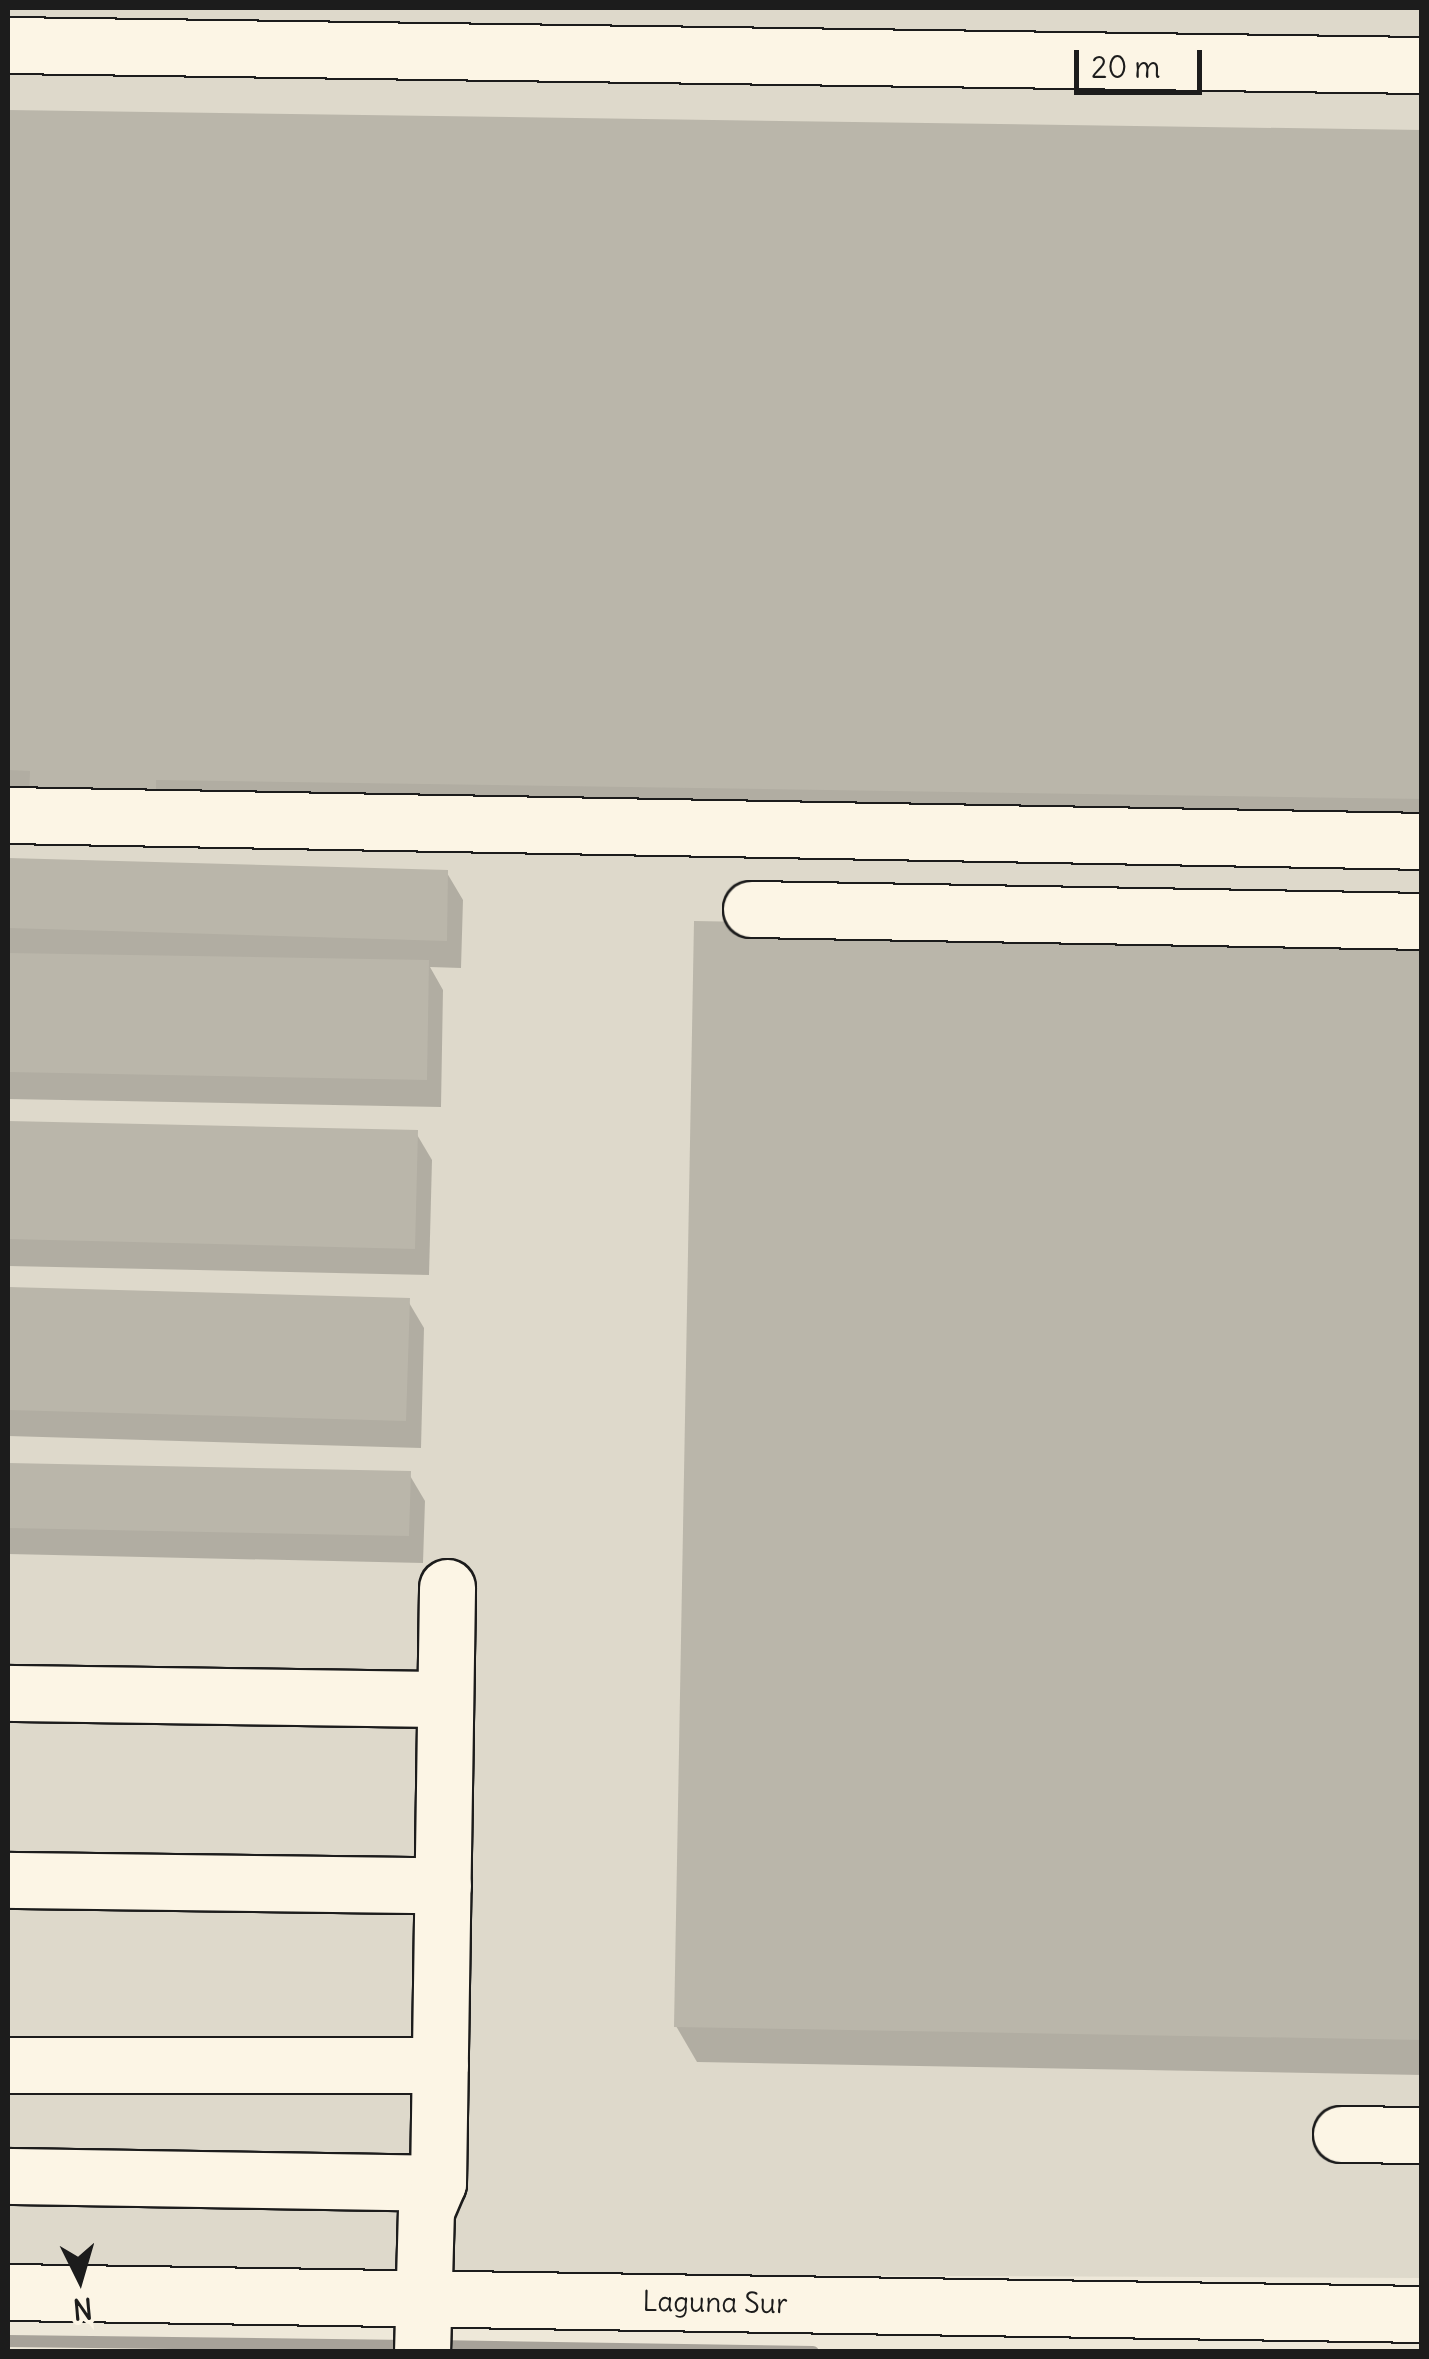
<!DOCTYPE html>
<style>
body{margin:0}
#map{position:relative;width:1429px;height:2359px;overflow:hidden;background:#eee8d9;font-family:Delius,sans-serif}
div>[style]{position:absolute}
.built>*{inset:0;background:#ded9cb}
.shadow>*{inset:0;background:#0003}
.stream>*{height:12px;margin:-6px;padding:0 6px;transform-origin:6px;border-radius:6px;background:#a7a299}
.building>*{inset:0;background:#bab6aa}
.roads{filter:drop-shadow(2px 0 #1c1c1c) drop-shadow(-2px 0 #1c1c1c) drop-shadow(0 2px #1c1c1c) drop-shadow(0 -2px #1c1c1c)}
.minor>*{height:55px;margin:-27.5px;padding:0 27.5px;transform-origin:27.5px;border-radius:27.5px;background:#fcf5e5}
span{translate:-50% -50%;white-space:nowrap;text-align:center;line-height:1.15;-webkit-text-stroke:8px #fcf5e5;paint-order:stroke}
.street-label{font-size:28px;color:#1c1c1c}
.frame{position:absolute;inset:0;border:10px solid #1c1c1c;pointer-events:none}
.north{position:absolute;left:30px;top:2229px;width:100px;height:100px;-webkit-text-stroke:8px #fcf5e5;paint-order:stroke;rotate:175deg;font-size:28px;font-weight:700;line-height:40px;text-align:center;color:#1c1c1c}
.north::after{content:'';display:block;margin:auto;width:35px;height:45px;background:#1c1c1c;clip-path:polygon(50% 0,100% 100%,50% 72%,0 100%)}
.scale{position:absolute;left:1074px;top:50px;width:128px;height:45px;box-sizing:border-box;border:5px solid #1c1c1c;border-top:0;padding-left:12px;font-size:30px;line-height:35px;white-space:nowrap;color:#1c1c1c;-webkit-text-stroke:8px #fcf5e5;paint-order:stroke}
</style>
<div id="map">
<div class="built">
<div style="clip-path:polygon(8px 8px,1421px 8px,1421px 2278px,8px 2272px)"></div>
</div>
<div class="shadow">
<div style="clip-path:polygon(8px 112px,1422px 133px,1422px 833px,8px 805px)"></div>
<div style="clip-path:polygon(8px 860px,447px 873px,463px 900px,461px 968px,430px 967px,443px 990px,441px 1107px,8px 1099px)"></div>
<div style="clip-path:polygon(1422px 936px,1422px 2075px,697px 2062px,676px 2026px)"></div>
<div style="clip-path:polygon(8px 1124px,416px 1133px,432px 1160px,429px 1275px,8px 1266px)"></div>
<div style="clip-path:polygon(8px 1289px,408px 1301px,424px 1328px,421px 1448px,8px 1436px)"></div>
<div style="clip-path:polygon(8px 1465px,409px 1474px,425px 1501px,423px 1563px,8px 1554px)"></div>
</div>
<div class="stream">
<div style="left:8px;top:2341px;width:402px;rotate:0.7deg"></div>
<div style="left:435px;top:2346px;width:378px;rotate:0.9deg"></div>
</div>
<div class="building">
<div style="clip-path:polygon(8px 110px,1422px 130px,1422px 799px,156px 780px,156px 797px,29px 796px,30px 771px,8px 770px)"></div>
<div style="clip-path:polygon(8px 858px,448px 870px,447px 941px,8px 928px)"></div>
<div style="clip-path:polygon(694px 921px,1422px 933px,1422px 2040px,674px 2027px)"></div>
<div style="clip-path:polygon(8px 953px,429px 960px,427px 1080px,8px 1072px)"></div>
<div style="clip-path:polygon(8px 1121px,418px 1130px,415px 1249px,8px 1239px)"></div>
<div style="clip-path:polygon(8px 1287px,410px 1298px,406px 1421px,8px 1410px)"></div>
<div style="clip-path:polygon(8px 1463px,411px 1471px,409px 1536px,8px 1528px)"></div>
</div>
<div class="roads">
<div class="minor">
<div style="left:8px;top:45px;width:1414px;rotate:0.81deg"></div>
<div style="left:8px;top:815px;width:1414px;rotate:1.05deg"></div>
<div style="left:751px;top:909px;width:671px;rotate:1.02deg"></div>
<div style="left:8px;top:1693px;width:437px;rotate:0.8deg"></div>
<div style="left:8px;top:1880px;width:435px;rotate:0.7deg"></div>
<div style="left:8px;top:2065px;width:432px"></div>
<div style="left:1341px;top:2134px;width:81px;rotate:0.7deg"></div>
<div style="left:8px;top:2176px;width:430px;rotate:0.9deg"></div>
<div style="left:8px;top:2292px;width:1414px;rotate:0.89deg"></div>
<div style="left:422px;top:2352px;width:141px;rotate:-88.4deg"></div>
<div style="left:426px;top:2211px;width:30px;rotate:-67deg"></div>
<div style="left:438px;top:2183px;width:596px;rotate:-89.13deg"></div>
</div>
</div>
<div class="street-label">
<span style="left:715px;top:2302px;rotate:1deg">Laguna Sur</span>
</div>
<div class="frame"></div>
<div class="north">N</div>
<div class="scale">20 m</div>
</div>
